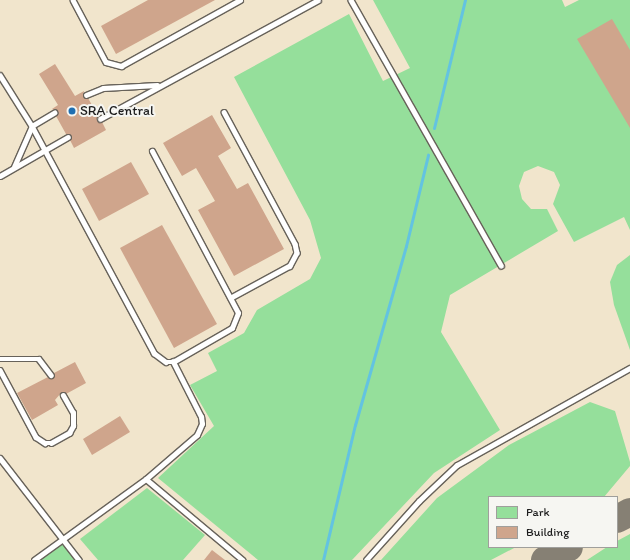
<!DOCTYPE html>
<style>
body{margin:0}
#map{position:relative;width:630px;height:560px;overflow:hidden;background:#f1e5cc;font-family:Itim,sans-serif}
div>[style]{position:absolute}
.green>*{inset:0;background:#95df9b}
.stream>*{height:3px;margin:-1.5px;padding:0 1.5px;transform-origin:1.5px;border-radius:1.5px;background:#63c3e1}
.taxiway>*{height:28px;margin:-14px;padding:0 14px;transform-origin:14px;border-radius:14px;background:#868074}
.building>*{inset:0;background:#cfa58c}
.roads{filter:drop-shadow(1px 0 #67625a) drop-shadow(-1px 0 #67625a) drop-shadow(0 1px #67625a) drop-shadow(0 -1px #67625a)}
.service>*{height:4.5px;margin:-2.25px;padding:0 2.25px;transform-origin:2.25px;border-radius:2.25px;background:#fff}
.dots>*{width:11px;height:11px;translate:-50% -50%;box-sizing:border-box;border:2px solid #f6f6f2;border-radius:50%}
span{translate:-50% -50%;white-space:nowrap;text-align:center;line-height:1.15;-webkit-text-stroke:4px #f6f6f2;paint-order:stroke}
.poi-label{font-size:14px;color:#1c1c1c}
.left{translate:0 -50%;text-align:left}
.legend{position:absolute;left:488px;top:496px;width:130px;height:52px;box-sizing:border-box;background:#f6f6f2;border:1px solid #9f9f9c;margin:0;padding:5px 7px;list-style:none;font-size:12px;color:#1c1c1c}
.legend li{display:flex;align-items:center;gap:8px;height:20px}
.legend b{width:20px;border:1px solid #9f9f9c}
</style>
<div id="map">
<div class="green">
<div style="clip-path:polygon(373px 0,562px 0,565px 7px,579px 0,630px 0,630px 230px,624px 217px,574px 242px,553px 204px,560px 185px,554px 172px,538px 166px,524px 172px,519px 186px,522px 199px,531px 209px,547px 209px,558px 231px,450px 295px,441px 332px,500px 430px,434px 473px,352px 560px,258px 560px,158px 478px,214px 426px,190px 385px,217px 371px,208px 353px,244px 333px,257px 310px,310px 279px,321px 258px,310px 220px,234px 77px,349px 14px,383px 81px,410px 68px)"></div>
<div style="clip-path:polygon(630px 255px,630px 350px,614px 305px,610px 282px,617px 265px)"></div>
<div style="clip-path:polygon(590px 402px,615px 411px,630px 462px,630px 466px,604px 497px,489px 497px,489px 547px,516px 547px,491px 560px,381px 560px,437px 498px,509px 445px)"></div>
<div style="clip-path:polygon(147px 488px,205px 535px,183px 560px,98px 560px,80px 539px)"></div>
<div style="clip-path:polygon(630px 534px,630px 560px,587px 560px,607px 547px,617px 547px,617px 541px)"></div>
<div style="clip-path:polygon(61px 539px,79px 560px,34px 560px)"></div>
</div>
<div class="stream">
<div style="left:434px;top:128px;width:132px;rotate:-76.4deg"></div>
<div style="left:323px;top:560px;width:139px;rotate:-76.7deg"></div>
<div style="left:355px;top:425px;width:186px;rotate:-74.1deg"></div>
<div style="left:406px;top:246px;width:94px;rotate:-76.4deg"></div>
</div>
<div class="taxiway">
<div style="left:617px;top:519px;width:15px;rotate:-28deg"></div>
<div style="left:545px;top:560px;width:27px;rotate:-28deg"></div>
</div>
<div class="building">
<div style="clip-path:polygon(148px 0,215px 0,116px 54px,101px 26px)"></div>
<div style="clip-path:polygon(612px 19px,630px 50px,630px 128px,577px 39px)"></div>
<div style="clip-path:polygon(55px 64px,75px 96px,84px 91px,83px 97px,88px 98px,98px 116px,97px 121px,102px 122px,106px 130px,74px 148px,70px 140px,71px 135px,66px 134px,56px 116px,57px 111px,52px 109px,58px 105px,39px 74px)"></div>
<div style="clip-path:polygon(212px 115px,231px 148px,218px 156px,237px 189px,248px 183px,284px 249px,234px 276px,198px 210px,215px 201px,196px 168px,182px 176px,163px 143px)"></div>
<div style="clip-path:polygon(131px 162px,149px 194px,99px 221px,82px 189px)"></div>
<div style="clip-path:polygon(162px 225px,217px 324px,174px 348px,120px 248px)"></div>
<div style="clip-path:polygon(75px 362px,86px 383px,66px 394px,61px 393px,55px 400px,58px 405px,32px 420px,17px 393px,48px 377px,53px 378px,54px 373px)"></div>
<div style="clip-path:polygon(120px 416px,130px 432px,92px 455px,83px 439px)"></div>
<div style="clip-path:polygon(212px 550px,225px 560px,204px 560px)"></div>
</div>
<div class="roads">
<div class="service">
<div style="left:73px;top:0;width:70px;rotate:62deg"></div>
<div style="left:106px;top:62px;width:16px;rotate:15deg"></div>
<div style="left:121px;top:66px;width:136px;rotate:-29deg"></div>
<div style="left:351px;top:0;width:305px;rotate:60.5deg"></div>
<div style="left:0;top:75px;width:60px;rotate:57.9deg"></div>
<div style="left:32px;top:126px;width:258px;rotate:61.7deg"></div>
<div style="left:154px;top:353px;width:15px;rotate:37deg"></div>
<div style="left:166px;top:362px;width:7px"></div>
<div style="left:173px;top:362px;width:68px;rotate:-30deg"></div>
<div style="left:232px;top:328px;width:16px;rotate:-68deg"></div>
<div style="left:238px;top:313px;width:183px;rotate:-118deg"></div>
<div style="left:86px;top:95px;width:18px;rotate:-22deg"></div>
<div style="left:103px;top:88px;width:54px;rotate:-3.2deg"></div>
<div style="left:224px;top:112px;width:150px;rotate:61.7deg"></div>
<div style="left:295px;top:244px;width:9px;rotate:77deg"></div>
<div style="left:297px;top:253px;width:15px;rotate:118deg"></div>
<div style="left:290px;top:266px;width:67px;rotate:151.5deg"></div>
<div style="left:100px;top:119px;width:248px;rotate:-28.6deg"></div>
<div style="left:14px;top:167px;width:45px;rotate:-66.3deg"></div>
<div style="left:32px;top:126px;width:26px;rotate:-31deg"></div>
<div style="left:0;top:176px;width:78px;rotate:-29.8deg"></div>
<div style="left:0;top:359px;width:39px"></div>
<div style="left:39px;top:359px;width:20px;rotate:53deg"></div>
<div style="left:0;top:370px;width:76px;rotate:61.8deg"></div>
<div style="left:36px;top:437px;width:11px;rotate:34deg"></div>
<div style="left:45px;top:443px;width:6px"></div>
<div style="left:51px;top:443px;width:21px;rotate:-29deg"></div>
<div style="left:69px;top:433px;width:8px;rotate:-60deg"></div>
<div style="left:73px;top:426px;width:13px;rotate:-90deg"></div>
<div style="left:73px;top:413px;width:20px;rotate:-120deg"></div>
<div style="left:0;top:458px;width:129px;rotate:52.2deg"></div>
<div style="left:146px;top:479px;width:126px;rotate:39.9deg"></div>
<div style="left:34px;top:560px;width:138px;rotate:-35.9deg"></div>
<div style="left:146px;top:479px;width:67px;rotate:-40.8deg"></div>
<div style="left:197px;top:435px;width:12px;rotate:-66deg"></div>
<div style="left:202px;top:424px;width:7px;rotate:-98deg"></div>
<div style="left:201px;top:417px;width:62px;rotate:-117deg"></div>
<div style="left:366px;top:560px;width:79px;rotate:-48.1deg"></div>
<div style="left:419px;top:501px;width:52px;rotate:-43.5deg"></div>
<div style="left:457px;top:465px;width:198px;rotate:-29.3deg"></div>
</div>
</div>
<div class="dots">
<div style="left:72px;top:111px;background:#1f6fb2"></div>
</div>
<div class="poi-label">
<span class="left" style="left:80px;top:111px">SRA Central</span>
</div>
<ul class="legend">
<li><b style="height:11px;background:#95df9b"></b>Park</li>
<li><b style="height:11px;background:#cfa58c"></b>Building</li>
</ul>
</div>
